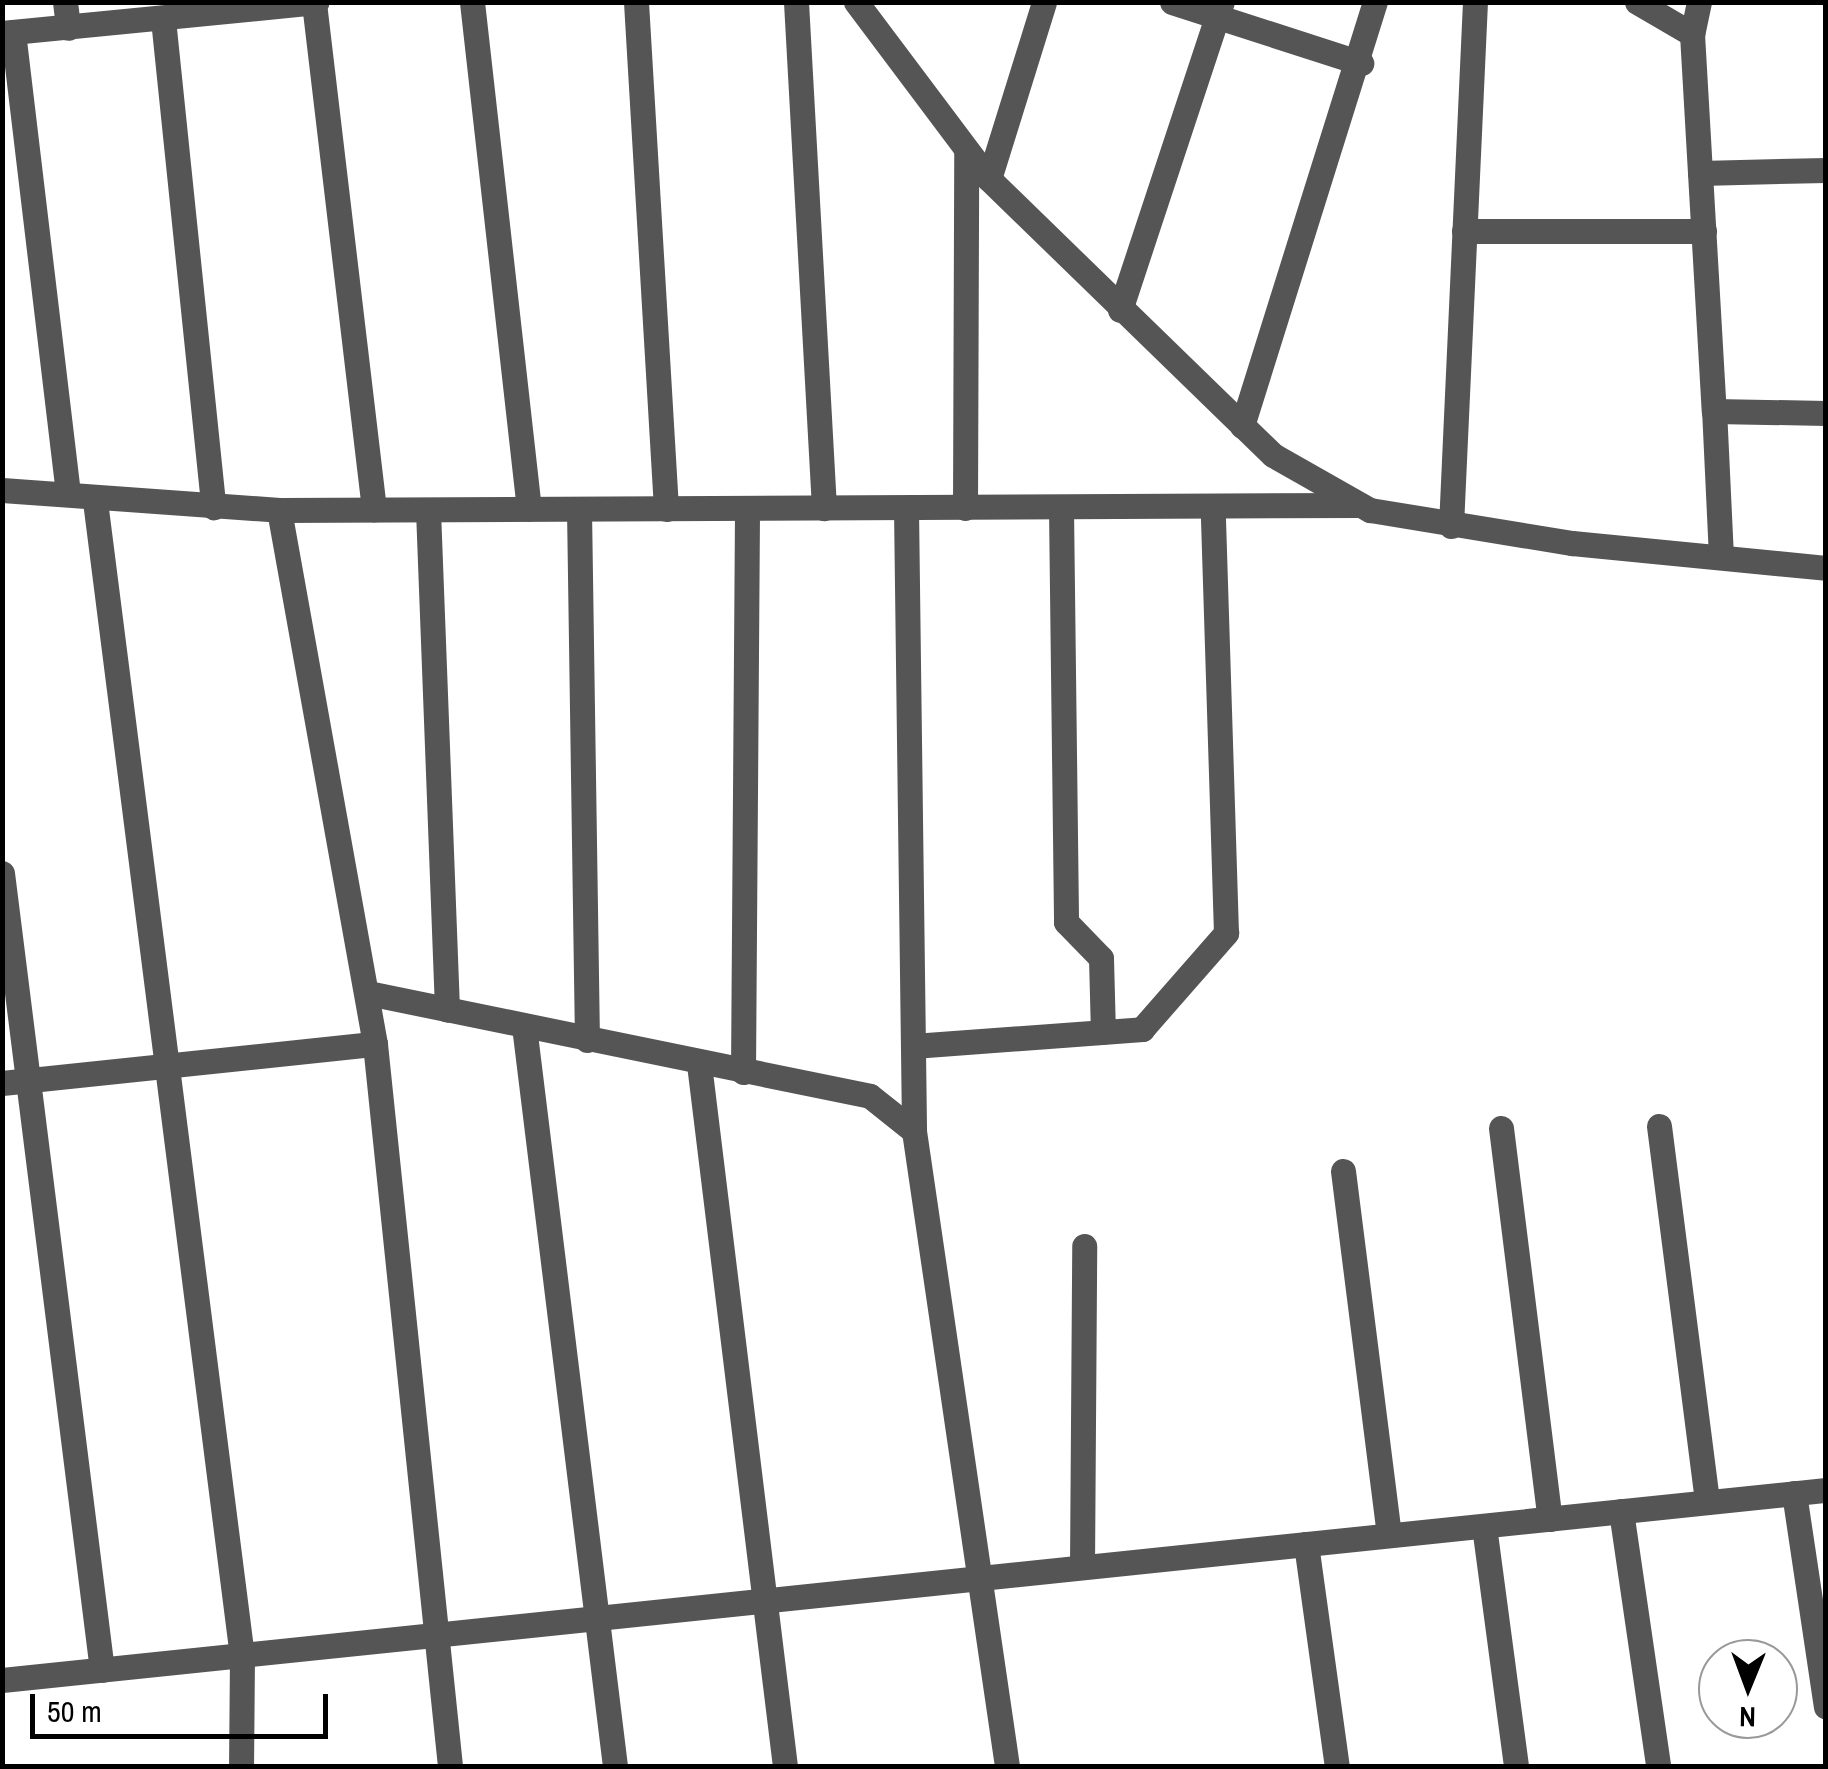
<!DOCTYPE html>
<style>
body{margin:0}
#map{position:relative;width:1828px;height:1769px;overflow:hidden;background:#fff;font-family:"Archivo Narrow",sans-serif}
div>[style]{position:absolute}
.minor>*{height:25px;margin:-12.5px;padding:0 12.5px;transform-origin:12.5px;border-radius:12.5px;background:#555}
span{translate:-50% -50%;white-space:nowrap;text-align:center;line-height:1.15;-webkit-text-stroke:8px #fff;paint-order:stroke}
.frame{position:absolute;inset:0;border:5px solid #000;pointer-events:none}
.north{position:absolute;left:1698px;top:1639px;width:100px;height:100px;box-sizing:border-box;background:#fff;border:2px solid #999;border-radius:50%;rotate:181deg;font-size:28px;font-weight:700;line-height:40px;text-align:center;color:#000}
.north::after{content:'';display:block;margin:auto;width:35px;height:45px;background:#000;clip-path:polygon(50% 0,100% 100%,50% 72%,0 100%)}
.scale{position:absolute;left:30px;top:1694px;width:298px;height:45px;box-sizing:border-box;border:5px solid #000;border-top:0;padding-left:12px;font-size:30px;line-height:35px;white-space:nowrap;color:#000;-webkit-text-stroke:8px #fff;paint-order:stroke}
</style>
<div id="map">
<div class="minor">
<div style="left:65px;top:2px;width:26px;rotate:83deg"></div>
<div style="left:472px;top:2px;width:510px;rotate:83.59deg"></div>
<div style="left:636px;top:2px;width:508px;rotate:86.61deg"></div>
<div style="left:796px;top:2px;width:507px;rotate:86.83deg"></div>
<div style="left:856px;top:2px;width:221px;rotate:53.1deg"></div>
<div style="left:989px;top:179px;width:396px;rotate:44.2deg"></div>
<div style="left:1273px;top:455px;width:112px;rotate:29.6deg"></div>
<div style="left:1370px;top:510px;width:205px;rotate:9.3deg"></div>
<div style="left:1572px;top:543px;width:255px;rotate:5.6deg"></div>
<div style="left:1172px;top:2px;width:199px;rotate:17.9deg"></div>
<div style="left:1637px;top:2px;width:64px;rotate:30.2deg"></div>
<div style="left:1699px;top:2px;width:33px;rotate:102deg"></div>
<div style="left:1692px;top:34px;width:378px;rotate:86.7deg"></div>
<div style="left:314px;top:3px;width:510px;rotate:83.24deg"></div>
<div style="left:163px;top:19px;width:491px;rotate:84.1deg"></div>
<div style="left:13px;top:32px;width:461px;rotate:83.2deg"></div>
<div style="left:2px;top:33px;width:316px;rotate:-5.6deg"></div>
<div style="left:1700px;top:173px;width:126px;rotate:-1.4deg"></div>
<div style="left:989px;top:179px;width:185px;rotate:-72.7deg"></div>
<div style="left:1464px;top:231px;width:240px"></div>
<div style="left:1120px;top:310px;width:324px;rotate:-71.7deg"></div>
<div style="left:1242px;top:426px;width:444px;rotate:-72.6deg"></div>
<div style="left:2px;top:490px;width:278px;rotate:4.1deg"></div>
<div style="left:279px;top:510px;width:1081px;rotate:-0.27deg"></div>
<div style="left:95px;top:501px;width:1164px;rotate:82.75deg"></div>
<div style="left:242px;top:1656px;width:110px;rotate:90.5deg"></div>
<div style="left:906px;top:508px;width:623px;rotate:89.26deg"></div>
<div style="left:914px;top:1131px;width:642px;rotate:81.67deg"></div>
<div style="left:965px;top:508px;width:355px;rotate:-89.8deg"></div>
<div style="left:1061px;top:508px;width:414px;rotate:89.3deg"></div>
<div style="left:1066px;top:922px;width:50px;rotate:45.8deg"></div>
<div style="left:1101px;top:958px;width:74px;rotate:88.5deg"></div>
<div style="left:579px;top:509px;width:531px;rotate:89.14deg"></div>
<div style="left:279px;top:510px;width:543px;rotate:79.81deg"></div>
<div style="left:375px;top:1044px;width:726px;rotate:84.07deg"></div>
<div style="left:428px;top:510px;width:500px;rotate:87.82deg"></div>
<div style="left:1451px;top:526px;width:525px;rotate:-87.38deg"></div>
<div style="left:1721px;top:557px;width:146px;rotate:-92.7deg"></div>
<div style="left:1714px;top:411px;width:112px;rotate:1deg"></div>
<div style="left:2px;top:873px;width:803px;rotate:82.85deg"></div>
<div style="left:368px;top:993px;width:512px;rotate:11.59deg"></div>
<div style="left:870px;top:1096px;width:56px;rotate:38.5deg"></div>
<div style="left:524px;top:1026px;width:746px;rotate:82.99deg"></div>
<div style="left:913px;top:1046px;width:230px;rotate:-4.2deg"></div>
<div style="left:1142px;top:1029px;width:128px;rotate:-48.8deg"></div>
<div style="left:1226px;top:933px;width:425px;rotate:-91.8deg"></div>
<div style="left:699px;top:1064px;width:707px;rotate:83.02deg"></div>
<div style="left:743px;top:1072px;width:563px;rotate:-89.59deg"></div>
<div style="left:2px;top:1083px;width:375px;rotate:-6deg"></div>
<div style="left:1659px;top:1126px;width:379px;rotate:82.7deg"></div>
<div style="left:1501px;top:1128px;width:394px;rotate:82.9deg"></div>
<div style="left:1343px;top:1171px;width:367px;rotate:82.8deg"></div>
<div style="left:1794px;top:1493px;width:216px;rotate:81.5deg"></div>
<div style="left:1621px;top:1511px;width:258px;rotate:81.7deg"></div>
<div style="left:1484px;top:1526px;width:242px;rotate:82.4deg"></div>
<div style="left:1306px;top:1544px;width:224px;rotate:82.1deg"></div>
<div style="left:1082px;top:1567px;width:321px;rotate:-89.6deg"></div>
<div style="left:2px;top:1680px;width:1834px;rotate:-5.95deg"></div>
</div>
<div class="frame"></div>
<div class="north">N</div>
<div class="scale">50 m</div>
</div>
